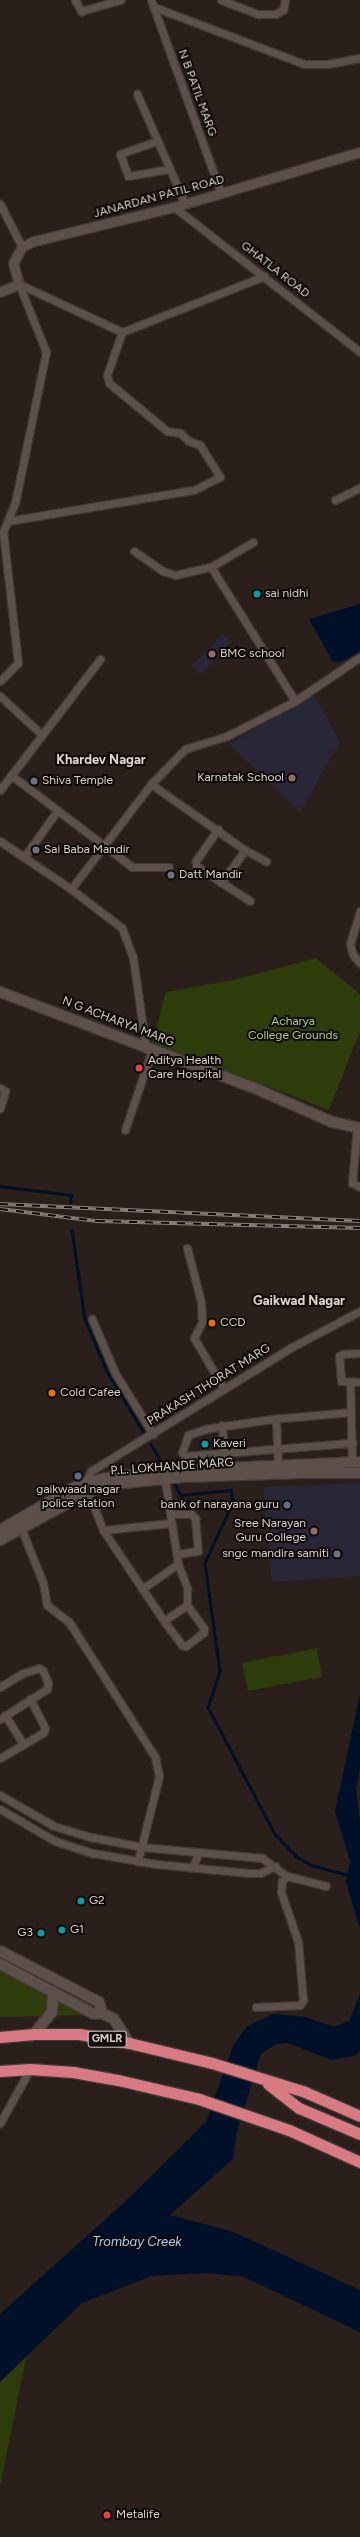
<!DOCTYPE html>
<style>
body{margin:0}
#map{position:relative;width:360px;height:2537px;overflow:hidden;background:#2a1f1b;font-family:Figtree,sans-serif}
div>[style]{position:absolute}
.education>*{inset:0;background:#292737}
.green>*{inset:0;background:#2e3b0b}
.water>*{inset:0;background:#001028}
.stream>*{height:2.5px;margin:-1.25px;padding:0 1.25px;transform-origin:1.25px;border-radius:1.25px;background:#001028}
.roads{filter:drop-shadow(1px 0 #423936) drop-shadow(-1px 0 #423936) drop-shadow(0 1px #423936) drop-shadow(0 -1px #423936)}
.minor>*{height:7px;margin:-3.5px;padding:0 3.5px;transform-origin:3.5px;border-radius:3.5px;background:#5d504b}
.tertiary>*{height:9px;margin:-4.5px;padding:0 4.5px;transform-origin:4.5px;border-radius:4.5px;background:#5d504b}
.secondary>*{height:10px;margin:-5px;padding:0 5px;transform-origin:5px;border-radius:5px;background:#5d504b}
.trunk>*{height:11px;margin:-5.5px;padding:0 5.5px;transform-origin:5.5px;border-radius:5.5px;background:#d87a82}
.rail>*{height:4px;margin-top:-2px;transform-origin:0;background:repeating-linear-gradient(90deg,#0f0a08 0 8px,#897f7c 0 16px);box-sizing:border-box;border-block:1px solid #897f7c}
.dots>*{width:11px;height:11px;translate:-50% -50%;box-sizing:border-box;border:2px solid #0f0a08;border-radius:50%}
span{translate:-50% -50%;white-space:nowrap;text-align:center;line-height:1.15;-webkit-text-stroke:4px #0f0a08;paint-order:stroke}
.shield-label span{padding:1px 3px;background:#0f0a08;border:1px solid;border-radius:3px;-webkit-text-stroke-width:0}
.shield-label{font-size:11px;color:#d9d1ce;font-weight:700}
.street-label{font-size:12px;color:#d9d1ce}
.poi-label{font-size:12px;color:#d9d1ce}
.left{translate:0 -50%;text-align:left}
.right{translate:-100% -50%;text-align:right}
.park-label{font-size:12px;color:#afcc70}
.neighbourhood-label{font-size:13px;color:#e3d3cd;font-weight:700}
.water-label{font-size:13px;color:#a9cffb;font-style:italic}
</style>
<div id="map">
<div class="education">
<div style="clip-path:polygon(222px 634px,232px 642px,200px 675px,192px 666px)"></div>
<div style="clip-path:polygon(313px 694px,340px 742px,300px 812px,229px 744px)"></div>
<div style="clip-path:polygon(360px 1483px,360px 1576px,272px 1582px,264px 1487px)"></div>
</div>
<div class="green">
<div style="clip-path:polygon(316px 958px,360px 994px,360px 1031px,329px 1110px,152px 1043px,166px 992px,233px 980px)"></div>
<div style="clip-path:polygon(317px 1648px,322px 1677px,248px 1691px,242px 1663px)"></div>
<div style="clip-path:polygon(0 1962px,89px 2015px,0 2017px)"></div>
<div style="clip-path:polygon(28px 2348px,1px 2482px,0 2483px,0 2379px)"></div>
</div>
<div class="water">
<div style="clip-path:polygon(360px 604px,360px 651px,344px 661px,333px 662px,309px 619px)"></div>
<div style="clip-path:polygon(360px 1694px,360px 1769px,356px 1789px,360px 1821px,360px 1930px,346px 1882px,350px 1861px,335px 1811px)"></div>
<div style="clip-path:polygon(360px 1994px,360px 2051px,354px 2056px,331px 2060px,288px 2043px,276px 2044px,261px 2054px,237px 2132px,233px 2159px,170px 2215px,234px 2232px,360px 2290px,360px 2332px,244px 2277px,206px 2273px,152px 2276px,82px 2303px,0 2382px,0 2314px,128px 2199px,206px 2122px,233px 2046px,247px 2026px,274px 2014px,306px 2017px,333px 2027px,349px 2021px)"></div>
</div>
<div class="stream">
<div style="left:0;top:1186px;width:72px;rotate:7.2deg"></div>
<div style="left:71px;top:1195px;width:7px;rotate:90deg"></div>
<div style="left:72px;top:1230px;width:90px;rotate:81.7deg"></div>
<div style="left:85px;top:1319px;width:56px;rotate:67.1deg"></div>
<div style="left:107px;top:1371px;width:70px;rotate:59deg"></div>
<div style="left:151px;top:1444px;width:28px;rotate:60deg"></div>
<div style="left:174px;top:1483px;width:14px;rotate:60deg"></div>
<div style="left:181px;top:1495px;width:50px;rotate:-5.7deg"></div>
<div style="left:231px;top:1490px;width:13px;rotate:81deg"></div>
<div style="left:233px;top:1503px;width:66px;rotate:115deg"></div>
<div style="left:205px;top:1563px;width:109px;rotate:82.1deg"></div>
<div style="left:220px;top:1671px;width:38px;rotate:108deg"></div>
<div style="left:208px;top:1707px;width:144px;rotate:62.2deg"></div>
<div style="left:275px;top:1834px;width:30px;rotate:46deg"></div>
<div style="left:296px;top:1856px;width:17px;rotate:31deg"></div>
<div style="left:311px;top:1865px;width:39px;rotate:15deg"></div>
</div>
<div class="roads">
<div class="minor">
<div style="left:75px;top:0;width:13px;rotate:61deg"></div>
<div style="left:81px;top:11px;width:41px;rotate:-15.8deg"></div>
<div style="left:151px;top:0;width:205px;rotate:70.1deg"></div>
<div style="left:221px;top:0;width:40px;rotate:21deg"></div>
<div style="left:258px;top:14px;width:17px"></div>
<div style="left:275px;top:14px;width:9px;rotate:-27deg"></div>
<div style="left:283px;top:10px;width:10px;rotate:-79deg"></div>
<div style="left:154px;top:7px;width:160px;rotate:20.8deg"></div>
<div style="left:304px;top:64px;width:24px"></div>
<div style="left:328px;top:64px;width:33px;rotate:-11deg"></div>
<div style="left:137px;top:94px;width:120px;rotate:66.4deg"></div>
<div style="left:157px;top:141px;width:39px;rotate:161deg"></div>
<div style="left:120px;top:154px;width:23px;rotate:70deg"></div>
<div style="left:128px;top:176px;width:42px;rotate:-9.7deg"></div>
<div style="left:0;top:204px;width:48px;rotate:62.9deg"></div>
<div style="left:174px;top:207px;width:236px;rotate:37.9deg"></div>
<div style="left:122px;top:332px;width:153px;rotate:-21.5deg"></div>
<div style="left:335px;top:500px;width:28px;rotate:-26deg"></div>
<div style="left:8px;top:521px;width:189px;rotate:-9.5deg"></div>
<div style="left:194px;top:490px;width:29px;rotate:-27deg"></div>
<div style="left:220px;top:477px;width:38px;rotate:-122deg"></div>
<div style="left:200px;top:445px;width:12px;rotate:-160deg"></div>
<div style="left:189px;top:441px;width:12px;rotate:-138deg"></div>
<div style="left:180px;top:433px;width:13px;rotate:-171deg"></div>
<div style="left:167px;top:431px;width:75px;rotate:-140.4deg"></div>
<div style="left:109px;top:383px;width:8px;rotate:-104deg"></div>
<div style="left:107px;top:375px;width:46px;rotate:-70.8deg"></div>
<div style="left:122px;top:332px;width:114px;rotate:-155deg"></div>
<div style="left:253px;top:542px;width:49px;rotate:149.2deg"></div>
<div style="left:211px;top:567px;width:158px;rotate:57.9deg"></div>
<div style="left:134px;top:551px;width:35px;rotate:35deg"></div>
<div style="left:163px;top:571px;width:13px;rotate:18deg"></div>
<div style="left:175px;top:575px;width:37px;rotate:-13deg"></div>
<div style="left:0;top:681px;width:25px;rotate:-45deg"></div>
<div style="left:18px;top:663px;width:132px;rotate:-96.5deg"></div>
<div style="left:3px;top:532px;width:31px;rotate:-68deg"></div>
<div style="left:15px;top:503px;width:154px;rotate:-78.4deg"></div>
<div style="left:46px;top:352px;width:73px;rotate:-111.7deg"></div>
<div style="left:0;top:696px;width:57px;rotate:42.9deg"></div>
<div style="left:11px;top:775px;width:152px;rotate:37.2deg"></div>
<div style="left:132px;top:867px;width:37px"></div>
<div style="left:151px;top:784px;width:115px;rotate:35.1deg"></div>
<div style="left:245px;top:850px;width:24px;rotate:28deg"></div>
<div style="left:0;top:790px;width:165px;rotate:-52.6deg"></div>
<div style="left:218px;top:829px;width:39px;rotate:125deg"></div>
<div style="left:196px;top:861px;width:5px;rotate:90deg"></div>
<div style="left:196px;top:866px;width:64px;rotate:32.9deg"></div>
<div style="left:0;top:841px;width:86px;rotate:34.1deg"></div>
<div style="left:71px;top:889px;width:64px;rotate:37.4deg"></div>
<div style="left:122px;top:928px;width:32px;rotate:70deg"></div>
<div style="left:133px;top:958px;width:92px;rotate:81.9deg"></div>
<div style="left:24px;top:857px;width:57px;rotate:-54.3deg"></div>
<div style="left:221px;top:883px;width:41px;rotate:-54deg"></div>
<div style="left:71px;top:889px;width:132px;rotate:-52.7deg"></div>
<div style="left:151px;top:784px;width:49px;rotate:-45.8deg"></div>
<div style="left:185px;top:749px;width:44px;rotate:-17.2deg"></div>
<div style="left:227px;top:736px;width:76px;rotate:-27.2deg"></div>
<div style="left:295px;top:701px;width:78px;rotate:-34.1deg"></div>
<div style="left:360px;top:911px;width:34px;rotate:107deg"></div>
<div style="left:350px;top:944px;width:11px;rotate:75deg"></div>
<div style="left:353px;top:955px;width:11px;rotate:49deg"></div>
<div style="left:0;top:1088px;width:6px;rotate:31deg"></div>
<div style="left:5px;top:1091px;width:18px;rotate:106deg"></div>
<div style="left:357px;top:1127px;width:56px;rotate:95.1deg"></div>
<div style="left:352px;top:1183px;width:9px;rotate:27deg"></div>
<div style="left:125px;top:1130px;width:84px;rotate:-71.4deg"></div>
<div style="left:187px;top:1248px;width:56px;rotate:75.5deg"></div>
<div style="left:201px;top:1302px;width:20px;rotate:87deg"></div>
<div style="left:202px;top:1322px;width:18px;rotate:117deg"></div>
<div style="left:194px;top:1338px;width:59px;rotate:59.5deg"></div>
<div style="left:92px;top:1319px;width:59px;rotate:66.9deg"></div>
<div style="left:115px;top:1373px;width:72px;rotate:58.1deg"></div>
<div style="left:360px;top:1353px;width:17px;rotate:177deg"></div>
<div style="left:343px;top:1354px;width:4px;rotate:153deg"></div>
<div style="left:339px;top:1356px;width:25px;rotate:85deg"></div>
<div style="left:341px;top:1381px;width:19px;rotate:3deg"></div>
<div style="left:350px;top:1382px;width:81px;rotate:88.6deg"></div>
<div style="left:351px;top:1412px;width:79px;rotate:174.9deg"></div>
<div style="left:272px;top:1419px;width:68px;rotate:171.5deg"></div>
<div style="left:205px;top:1429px;width:18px;rotate:161deg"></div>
<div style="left:188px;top:1435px;width:18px;rotate:109deg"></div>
<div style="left:182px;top:1452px;width:5px;rotate:53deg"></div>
<div style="left:185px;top:1456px;width:168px;rotate:-4.5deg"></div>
<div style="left:276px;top:1419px;width:47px;rotate:87.6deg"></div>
<div style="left:222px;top:1425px;width:43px;rotate:86deg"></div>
<div style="left:170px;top:1514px;width:21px"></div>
<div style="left:191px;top:1514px;width:6px;rotate:45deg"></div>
<div style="left:195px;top:1518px;width:33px;rotate:85deg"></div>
<div style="left:198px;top:1551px;width:21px;rotate:172deg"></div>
<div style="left:21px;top:1528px;width:59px;rotate:68.2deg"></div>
<div style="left:43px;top:1583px;width:22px;rotate:80deg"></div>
<div style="left:47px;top:1605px;width:28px;rotate:38deg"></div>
<div style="left:69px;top:1622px;width:160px;rotate:57.5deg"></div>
<div style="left:155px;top:1757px;width:19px;rotate:78deg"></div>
<div style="left:159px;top:1776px;width:88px;rotate:103.9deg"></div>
<div style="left:103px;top:1530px;width:69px;rotate:-5.8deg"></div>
<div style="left:178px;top:1564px;width:26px;rotate:69deg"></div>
<div style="left:187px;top:1588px;width:17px;rotate:90deg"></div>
<div style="left:187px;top:1605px;width:29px;rotate:54deg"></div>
<div style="left:204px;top:1628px;width:4px;rotate:90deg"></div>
<div style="left:204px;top:1632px;width:23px;rotate:142deg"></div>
<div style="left:186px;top:1646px;width:4px;rotate:-166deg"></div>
<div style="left:182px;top:1645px;width:26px;rotate:-127deg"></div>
<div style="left:166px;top:1624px;width:113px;rotate:-123.8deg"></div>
<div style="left:103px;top:1530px;width:41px;rotate:-111.5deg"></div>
<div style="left:88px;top:1492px;width:10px;rotate:-101deg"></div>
<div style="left:86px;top:1482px;width:12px;rotate:-66deg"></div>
<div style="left:91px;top:1471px;width:234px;rotate:-31.7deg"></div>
<div style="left:290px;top:1348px;width:79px;rotate:-27.9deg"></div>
<div style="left:142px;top:1589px;width:44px;rotate:-34.8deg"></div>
<div style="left:178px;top:1564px;width:90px;rotate:-98.9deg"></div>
<div style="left:164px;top:1621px;width:28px;rotate:-35deg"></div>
<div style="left:0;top:1687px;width:27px;rotate:-31deg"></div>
<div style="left:23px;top:1673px;width:17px;rotate:-17deg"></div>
<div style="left:39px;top:1668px;width:5px;rotate:37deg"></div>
<div style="left:43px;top:1671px;width:13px;rotate:67deg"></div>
<div style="left:48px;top:1683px;width:6px;rotate:99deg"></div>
<div style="left:47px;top:1689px;width:56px;rotate:147.4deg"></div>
<div style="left:5px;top:1715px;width:34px;rotate:58deg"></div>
<div style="left:0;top:1758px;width:50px;rotate:-30.2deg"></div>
<div style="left:43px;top:1733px;width:5px;rotate:-68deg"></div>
<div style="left:45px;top:1728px;width:33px;rotate:-117deg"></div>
<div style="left:0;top:1795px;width:62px;rotate:29.9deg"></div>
<div style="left:54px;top:1826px;width:39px;rotate:17deg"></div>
<div style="left:91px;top:1837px;width:52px;rotate:11.1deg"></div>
<div style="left:142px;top:1847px;width:121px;rotate:5.2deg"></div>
<div style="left:262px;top:1858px;width:31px;rotate:36deg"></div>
<div style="left:287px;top:1876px;width:40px;rotate:14.4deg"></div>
<div style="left:0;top:1809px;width:64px;rotate:30.2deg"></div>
<div style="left:55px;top:1841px;width:40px;rotate:18deg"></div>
<div style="left:93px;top:1853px;width:64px;rotate:9.9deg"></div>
<div style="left:156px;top:1864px;width:93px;rotate:5.5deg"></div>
<div style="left:249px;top:1873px;width:11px"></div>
<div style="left:260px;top:1873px;width:17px;rotate:-24deg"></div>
<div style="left:193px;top:1866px;width:15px;rotate:-67deg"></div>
<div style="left:256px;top:2007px;width:44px;rotate:-2.6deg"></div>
<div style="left:300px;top:2005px;width:6px;rotate:-59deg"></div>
<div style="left:303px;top:2000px;width:58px;rotate:-94.9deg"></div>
<div style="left:298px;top:1942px;width:53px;rotate:-108.8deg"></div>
<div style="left:281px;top:1892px;width:11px;rotate:-85deg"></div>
<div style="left:282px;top:1881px;width:7px;rotate:-45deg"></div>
<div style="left:0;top:2123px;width:62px;rotate:-60.9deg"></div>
</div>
<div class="tertiary">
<div style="left:0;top:292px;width:21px;rotate:-23deg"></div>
<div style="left:19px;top:284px;width:22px;rotate:-106deg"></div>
<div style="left:13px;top:263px;width:18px;rotate:-61deg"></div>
<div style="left:22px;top:247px;width:13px;rotate:-27deg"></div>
<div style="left:34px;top:241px;width:144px;rotate:-13.7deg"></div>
<div style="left:174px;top:207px;width:194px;rotate:-16.5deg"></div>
</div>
<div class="secondary">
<div style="left:0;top:992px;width:269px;rotate:20.7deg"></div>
<div style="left:252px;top:1087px;width:87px;rotate:23.6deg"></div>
<div style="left:332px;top:1122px;width:29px;rotate:12deg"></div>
<div style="left:0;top:1530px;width:82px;rotate:-30deg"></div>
<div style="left:71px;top:1489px;width:17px;rotate:-25deg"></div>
<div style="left:86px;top:1482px;width:31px;rotate:-11deg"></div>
<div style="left:116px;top:1476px;width:109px;rotate:-4.2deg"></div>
<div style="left:225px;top:1468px;width:135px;rotate:-2.5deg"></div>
<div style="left:0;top:1540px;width:100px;rotate:-28.6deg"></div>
<div style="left:88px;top:1492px;width:19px;rotate:-21deg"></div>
<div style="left:106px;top:1485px;width:77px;rotate:-5.9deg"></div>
<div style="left:183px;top:1477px;width:118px;rotate:-1.9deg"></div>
<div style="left:301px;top:1473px;width:59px"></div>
<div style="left:0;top:1951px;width:111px;rotate:27.3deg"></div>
<div style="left:99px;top:2002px;width:11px;rotate:75deg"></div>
<div style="left:0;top:1964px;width:106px;rotate:28deg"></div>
<div style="left:94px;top:2014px;width:8px;rotate:-7deg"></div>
<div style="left:102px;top:2013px;width:13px;rotate:27deg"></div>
<div style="left:114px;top:2019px;width:28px;rotate:58deg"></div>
<div style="left:34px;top:2034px;width:28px;rotate:-51deg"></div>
<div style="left:52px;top:2012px;width:21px;rotate:-87deg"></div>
</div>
<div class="trunk">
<div style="left:0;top:2037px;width:34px;rotate:-5deg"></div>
<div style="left:34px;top:2034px;width:45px"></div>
<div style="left:79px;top:2034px;width:51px;rotate:10.2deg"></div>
<div style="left:129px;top:2043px;width:85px;rotate:13.5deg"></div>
<div style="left:212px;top:2063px;width:97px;rotate:17.3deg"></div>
<div style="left:305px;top:2092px;width:60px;rotate:23.6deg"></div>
<div style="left:0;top:2071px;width:30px;rotate:-4deg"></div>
<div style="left:30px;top:2069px;width:43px;rotate:4deg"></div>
<div style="left:73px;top:2072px;width:46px;rotate:10.1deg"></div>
<div style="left:118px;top:2080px;width:83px;rotate:13.2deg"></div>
<div style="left:199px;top:2099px;width:95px;rotate:19deg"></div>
<div style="left:289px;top:2130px;width:78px;rotate:24.3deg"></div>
<div style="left:268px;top:2084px;width:39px;rotate:38deg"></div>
<div style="left:299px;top:2108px;width:66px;rotate:23.1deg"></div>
</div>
</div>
<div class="rail">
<div style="left:0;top:1204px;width:360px;rotate:2.7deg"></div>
<div style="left:0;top:1209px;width:98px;rotate:7.1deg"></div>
<div style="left:97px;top:1221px;width:263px;rotate:1.5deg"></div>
</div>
<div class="dots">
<div style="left:257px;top:594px;background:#0f9aa8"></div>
<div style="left:212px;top:654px;background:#8d6e63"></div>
<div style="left:292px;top:778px;background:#8d6e63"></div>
<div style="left:34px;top:781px;background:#6b7280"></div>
<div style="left:36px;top:850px;background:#6b7280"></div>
<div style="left:171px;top:875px;background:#6b7280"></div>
<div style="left:139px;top:1068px;background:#e0444e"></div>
<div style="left:212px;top:1323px;background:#e8710a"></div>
<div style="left:52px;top:1393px;background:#e8710a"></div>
<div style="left:205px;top:1444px;background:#0f9aa8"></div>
<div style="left:78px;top:1476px;background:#5c6f8a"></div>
<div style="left:287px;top:1505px;background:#5c6f8a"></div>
<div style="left:314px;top:1531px;background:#8d6e63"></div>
<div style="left:337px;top:1554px;background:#6b7280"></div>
<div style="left:81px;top:1901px;background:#0f9aa8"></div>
<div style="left:62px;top:1930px;background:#0f9aa8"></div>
<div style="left:41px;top:1933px;background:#0f9aa8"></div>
<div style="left:107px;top:2515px;background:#e0444e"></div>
</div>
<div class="shield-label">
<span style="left:107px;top:2039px">GMLR</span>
</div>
<div class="street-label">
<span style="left:197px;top:93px;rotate:70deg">N B PATIL MARG</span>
<span style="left:159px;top:197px;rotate:-15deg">JANARDAN PATIL ROAD</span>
<span style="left:275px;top:270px;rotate:38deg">GHATLA ROAD</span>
<span style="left:118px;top:1022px;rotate:21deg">N G ACHARYA MARG</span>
<span style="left:209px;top:1385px;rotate:-32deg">PRAKASH THORAT MARG</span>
<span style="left:172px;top:1467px;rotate:-4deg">P.L. LOKHANDE MARG</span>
</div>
<div class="poi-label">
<span class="left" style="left:265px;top:594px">sai nidhi</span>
<span class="left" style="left:220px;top:654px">BMC school</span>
<span class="right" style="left:284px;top:778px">Karnatak School</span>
<span class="left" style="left:42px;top:781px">Shiva Temple</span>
<span class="left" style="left:44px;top:850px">Sai Baba Mandir</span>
<span class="left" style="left:179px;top:875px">Datt Mandir</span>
<span class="left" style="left:148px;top:1068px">Aditya Health<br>Care Hospital</span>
<span class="left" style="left:220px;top:1323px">CCD</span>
<span class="left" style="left:60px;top:1393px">Cold Cafee</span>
<span class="left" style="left:213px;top:1444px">Kaveri</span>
<span style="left:78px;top:1497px">gaikwaad nagar<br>police station</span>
<span class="right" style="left:279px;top:1505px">bank of narayana guru</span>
<span class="right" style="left:306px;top:1531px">Sree Narayan<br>Guru College</span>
<span class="right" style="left:329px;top:1554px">sngc mandira samiti</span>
<span class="left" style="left:89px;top:1901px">G2</span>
<span class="left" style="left:70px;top:1930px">G1</span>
<span class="right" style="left:33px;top:1933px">G3</span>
<span class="left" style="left:116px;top:2515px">Metalife</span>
</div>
<div class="park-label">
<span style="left:293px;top:1029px">Acharya<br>College Grounds</span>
</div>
<div class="neighbourhood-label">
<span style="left:101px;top:760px">Khardev Nagar</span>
<span style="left:299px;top:1301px">Gaikwad Nagar</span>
</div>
<div class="water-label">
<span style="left:137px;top:2242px">Trombay Creek</span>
</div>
</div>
